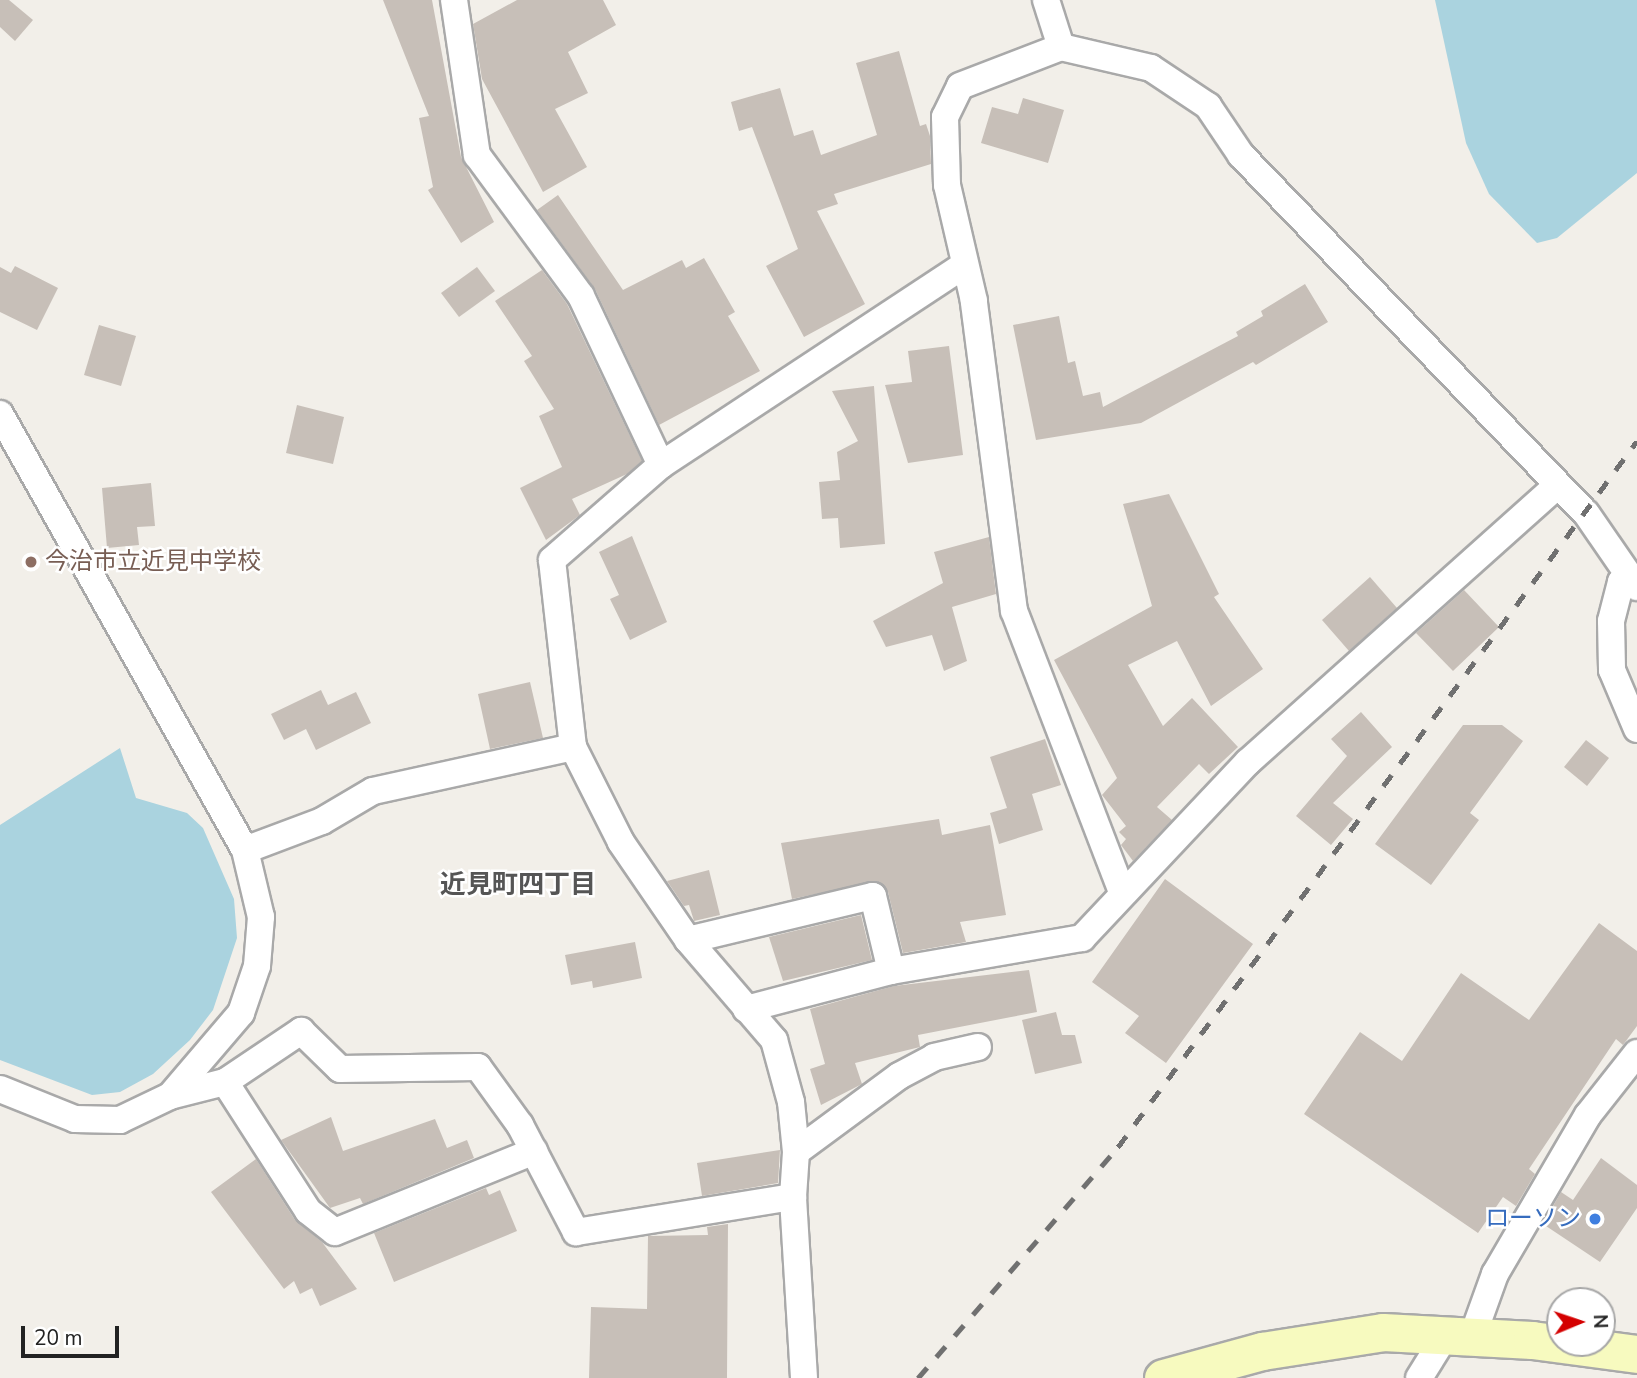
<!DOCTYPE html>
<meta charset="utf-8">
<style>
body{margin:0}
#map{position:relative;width:1637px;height:1378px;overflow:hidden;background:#f2efe9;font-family:"Nunito Sans","Noto Sans JP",sans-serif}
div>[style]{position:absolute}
.water>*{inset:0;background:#aad3df}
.building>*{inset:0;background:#c7bfb8}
.roads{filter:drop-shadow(2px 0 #a9a9a9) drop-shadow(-2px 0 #a9a9a9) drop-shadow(0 2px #a9a9a9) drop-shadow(0 -2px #a9a9a9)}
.street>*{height:26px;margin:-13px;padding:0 13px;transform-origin:13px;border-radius:13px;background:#fff}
.secondary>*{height:37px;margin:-18.5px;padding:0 18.5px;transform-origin:18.5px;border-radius:18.5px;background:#f7fabf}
.rail>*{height:5px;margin-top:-2.5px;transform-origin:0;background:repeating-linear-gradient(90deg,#707070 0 14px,transparent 0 28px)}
.dots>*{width:19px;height:19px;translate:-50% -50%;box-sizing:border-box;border:4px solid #fff;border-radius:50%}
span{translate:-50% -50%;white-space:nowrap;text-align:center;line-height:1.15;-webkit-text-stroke:5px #fff;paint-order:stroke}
.education-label{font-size:24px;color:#785e54}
.left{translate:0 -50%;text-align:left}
.shop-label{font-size:24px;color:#366cbe}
.right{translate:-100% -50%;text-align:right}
.neighbourhood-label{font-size:26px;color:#555;font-weight:700}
.north{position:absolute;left:1546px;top:1287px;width:70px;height:70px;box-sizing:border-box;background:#fff;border:2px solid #a7a7a7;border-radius:50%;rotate:88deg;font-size:19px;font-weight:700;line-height:28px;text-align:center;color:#222}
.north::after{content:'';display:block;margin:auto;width:24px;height:32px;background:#d40000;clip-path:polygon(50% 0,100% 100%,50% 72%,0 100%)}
.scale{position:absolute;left:21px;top:1326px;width:98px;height:32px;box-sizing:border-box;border:4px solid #222;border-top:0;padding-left:9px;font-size:21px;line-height:24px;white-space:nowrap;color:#222;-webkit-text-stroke:5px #fff;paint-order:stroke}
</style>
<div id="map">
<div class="water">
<div style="clip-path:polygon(1435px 0,1637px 0,1637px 173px,1557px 238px,1537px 243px,1489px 194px,1466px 143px)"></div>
<div style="clip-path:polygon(120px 748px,136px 798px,187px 813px,203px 828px,234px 899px,237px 938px,213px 1010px,190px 1040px,153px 1074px,120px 1092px,92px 1095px,0 1060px,0 825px)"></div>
</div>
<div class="building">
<div style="clip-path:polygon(0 0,9px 0,33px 20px,15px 41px,0 27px)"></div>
<div style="clip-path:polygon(383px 0,432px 0,461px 157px,494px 222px,461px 243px,428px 190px,433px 187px,419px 118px,429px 116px)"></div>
<div style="clip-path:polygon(517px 0,603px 0,616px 25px,568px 52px,588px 93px,555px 109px,587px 167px,543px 192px,482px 79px,473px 24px)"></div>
<div style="clip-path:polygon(899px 51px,920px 126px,926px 124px,930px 136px,931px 164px,834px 194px,838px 204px,817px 211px,865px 304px,804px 337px,766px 266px,798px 249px,752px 127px,739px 131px,731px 102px,780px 88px,794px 136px,813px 130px,821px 155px,877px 135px,856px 63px)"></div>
<div style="clip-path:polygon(1023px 98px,1064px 110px,1048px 163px,981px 143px,992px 107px,1018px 114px)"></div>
<div style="clip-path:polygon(558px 195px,623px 290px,682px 260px,686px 268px,704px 258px,735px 312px,728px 316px,760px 371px,659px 425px,595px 289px,537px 210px)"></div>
<div style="clip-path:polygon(15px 266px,58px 288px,37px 330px,0 312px,0 267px,11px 273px)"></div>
<div style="clip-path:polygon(477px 267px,495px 291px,459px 317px,441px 293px)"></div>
<div style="clip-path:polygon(542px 270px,567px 304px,642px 461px,627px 474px,572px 499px,580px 515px,546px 540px,520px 488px,562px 467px,539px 416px,554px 409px,524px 361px,532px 356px,495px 301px)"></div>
<div style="clip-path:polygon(1305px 284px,1328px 322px,1256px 365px,1253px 362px,1141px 423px,1036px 440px,1013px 325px,1059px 316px,1068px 363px,1075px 361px,1083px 396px,1100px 392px,1103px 407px,1238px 336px,1236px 332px,1263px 316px,1261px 311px)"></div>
<div style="clip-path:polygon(99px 325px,136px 336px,121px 386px,84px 375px)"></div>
<div style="clip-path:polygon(949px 346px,963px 455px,908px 463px,885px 385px,912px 382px,908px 351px)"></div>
<div style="clip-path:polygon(874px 386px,885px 544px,840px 548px,838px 518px,822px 519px,819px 482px,840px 480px,837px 452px,858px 441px,832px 391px)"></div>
<div style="clip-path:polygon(297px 405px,344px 417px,333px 464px,286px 453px)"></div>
<div style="clip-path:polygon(151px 483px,155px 526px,137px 527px,139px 545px,107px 548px,102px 488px)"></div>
<div style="clip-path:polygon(1169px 494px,1219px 594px,1214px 597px,1263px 669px,1211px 706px,1177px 641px,1128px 665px,1163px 726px,1192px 698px,1238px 747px,1209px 774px,1199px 764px,1157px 807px,1172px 820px,1133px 861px,1121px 845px,1126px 839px,1119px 832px,1126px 826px,1102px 795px,1117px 778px,1054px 660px,1152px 606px,1123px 504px)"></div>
<div style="clip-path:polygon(632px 536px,667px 622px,630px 640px,610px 599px,619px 595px,599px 552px)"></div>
<div style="clip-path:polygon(989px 537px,996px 594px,952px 607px,967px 661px,944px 671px,932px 635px,886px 647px,873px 621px,943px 583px,934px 552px)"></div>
<div style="clip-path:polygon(1370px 577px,1397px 608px,1349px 651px,1322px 620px)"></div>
<div style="clip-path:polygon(1464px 590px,1499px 627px,1453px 671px,1416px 633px)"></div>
<div style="clip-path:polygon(530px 682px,543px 738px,490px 749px,478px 694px)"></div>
<div style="clip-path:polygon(321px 690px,328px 705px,356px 692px,371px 723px,316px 750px,306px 729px,284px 740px,271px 714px)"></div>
<div style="clip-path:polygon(1361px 712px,1392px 747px,1333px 803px,1353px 819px,1331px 845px,1296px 816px,1347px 756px,1331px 739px)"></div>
<div style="clip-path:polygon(1463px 725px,1502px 725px,1523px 741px,1470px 813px,1479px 820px,1431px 885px,1375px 844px)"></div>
<div style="clip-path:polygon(1045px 739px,1061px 785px,1032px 794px,1043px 830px,999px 844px,990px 813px,1007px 808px,990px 757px)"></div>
<div style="clip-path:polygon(1586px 740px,1609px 758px,1587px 786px,1564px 767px)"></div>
<div style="clip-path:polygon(939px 819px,942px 835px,990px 825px,1006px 915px,960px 922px,966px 942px,903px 953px,888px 892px,877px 881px,792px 899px,781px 843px)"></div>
<div style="clip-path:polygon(709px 870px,720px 915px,694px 921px,689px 905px,684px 906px,667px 881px)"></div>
<div style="clip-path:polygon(1165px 879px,1253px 944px,1166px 1063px,1125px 1033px,1139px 1016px,1092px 982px)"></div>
<div style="clip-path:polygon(861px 915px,872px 960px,783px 981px,769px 937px)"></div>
<div style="clip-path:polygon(1599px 923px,1637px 951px,1637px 1026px,1623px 1045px,1616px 1039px,1529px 1169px,1535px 1174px,1516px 1206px,1503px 1197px,1478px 1233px,1304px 1114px,1360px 1032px,1402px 1061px,1461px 973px,1529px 1020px)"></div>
<div style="clip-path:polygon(635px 942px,642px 978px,593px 988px,592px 981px,571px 985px,565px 955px)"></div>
<div style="clip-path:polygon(1029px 970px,1037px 1012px,918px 1035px,920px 1047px,855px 1063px,862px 1084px,821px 1105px,810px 1069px,825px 1064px,810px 1009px,894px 986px)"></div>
<div style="clip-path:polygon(1056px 1012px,1062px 1035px,1075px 1035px,1082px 1063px,1035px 1074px,1022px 1020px)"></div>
<div style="clip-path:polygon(331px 1117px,343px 1151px,435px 1119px,447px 1148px,467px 1140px,474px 1158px,363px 1204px,360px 1198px,330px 1208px,281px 1140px)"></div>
<div style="clip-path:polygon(780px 1150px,778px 1183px,702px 1196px,697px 1163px)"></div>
<div style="clip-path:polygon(1601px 1158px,1637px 1185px,1637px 1208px,1600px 1262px,1543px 1224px,1561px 1192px,1573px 1200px)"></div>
<div style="clip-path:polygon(256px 1159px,295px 1220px,322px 1242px,357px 1289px,320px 1306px,312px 1288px,300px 1294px,294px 1281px,284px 1289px,211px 1192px)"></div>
<div style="clip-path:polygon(486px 1188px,489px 1195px,500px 1190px,517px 1231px,394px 1282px,374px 1233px)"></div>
<div style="clip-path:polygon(728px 1224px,727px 1378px,589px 1378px,591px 1307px,647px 1309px,648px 1236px,708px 1235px,707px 1227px)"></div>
</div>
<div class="roads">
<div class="street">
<div style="left:454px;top:0;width:157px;rotate:81.6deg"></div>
<div style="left:477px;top:155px;width:175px;rotate:53.6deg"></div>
<div style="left:581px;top:296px;width:187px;rotate:64.7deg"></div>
<div style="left:1046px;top:0;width:49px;rotate:72.3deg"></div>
<div style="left:0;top:414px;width:500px;rotate:60.67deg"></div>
<div style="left:245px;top:850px;width:69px;rotate:76.6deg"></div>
<div style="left:261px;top:917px;width:49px;rotate:94.7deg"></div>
<div style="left:257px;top:966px;width:50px;rotate:108.8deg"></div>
<div style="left:241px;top:1013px;width:109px;rotate:130.5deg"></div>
<div style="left:170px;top:1096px;width:55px;rotate:154.4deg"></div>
<div style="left:120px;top:1120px;width:45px;rotate:-178.7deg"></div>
<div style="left:75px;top:1119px;width:81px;rotate:-158.2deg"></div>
<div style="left:1630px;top:582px;width:9px;rotate:180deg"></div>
<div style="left:1621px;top:582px;width:40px;rotate:104.4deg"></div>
<div style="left:1611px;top:621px;width:49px;rotate:88.8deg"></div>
<div style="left:1612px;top:670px;width:64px;rotate:67deg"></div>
<div style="left:245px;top:850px;width:82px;rotate:-20.6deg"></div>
<div style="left:322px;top:821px;width:59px;rotate:-30.5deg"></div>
<div style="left:373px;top:791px;width:205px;rotate:-12.4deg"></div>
<div style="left:1122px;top:892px;width:301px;rotate:-111deg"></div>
<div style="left:1014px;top:611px;width:313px;rotate:-97.4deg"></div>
<div style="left:974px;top:301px;width:119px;rotate:-103.1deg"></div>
<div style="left:947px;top:185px;width:68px;rotate:-91.7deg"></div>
<div style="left:945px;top:117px;width:34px;rotate:-64deg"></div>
<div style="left:960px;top:86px;width:108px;rotate:-21.1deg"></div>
<div style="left:1061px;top:47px;width:92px;rotate:13.1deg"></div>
<div style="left:1151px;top:68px;width:69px;rotate:33.7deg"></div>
<div style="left:1208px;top:106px;width:59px;rotate:56deg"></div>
<div style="left:1241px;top:155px;width:497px;rotate:46.1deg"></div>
<div style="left:1586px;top:513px;width:90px;rotate:55.4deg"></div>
<div style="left:688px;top:940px;width:190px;rotate:-13.4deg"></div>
<div style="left:873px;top:896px;width:77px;rotate:76.5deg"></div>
<div style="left:746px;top:1009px;width:150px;rotate:-14.7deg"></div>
<div style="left:891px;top:971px;width:194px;rotate:-9.8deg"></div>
<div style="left:1082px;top:938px;width:242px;rotate:-46.7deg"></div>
<div style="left:1248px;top:762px;width:413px;rotate:-41.8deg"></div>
<div style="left:225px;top:1082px;width:153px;rotate:57.2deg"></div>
<div style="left:308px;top:1211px;width:34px;rotate:38deg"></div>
<div style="left:335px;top:1232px;width:215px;rotate:-22.1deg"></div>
<div style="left:170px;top:1096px;width:57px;rotate:-14.3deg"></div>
<div style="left:225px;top:1082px;width:92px;rotate:-33.9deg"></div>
<div style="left:301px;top:1031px;width:54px;rotate:44.3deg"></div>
<div style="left:340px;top:1069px;width:138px;rotate:-0.8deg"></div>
<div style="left:478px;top:1067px;width:72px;rotate:54.1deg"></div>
<div style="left:520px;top:1125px;width:121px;rotate:62.4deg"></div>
<div style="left:576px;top:1232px;width:220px;rotate:-9.2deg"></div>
<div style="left:796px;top:1152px;width:128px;rotate:-36.4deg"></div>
<div style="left:899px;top:1076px;width:40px;rotate:-28deg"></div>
<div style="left:934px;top:1057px;width:45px;rotate:-12.8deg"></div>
<div style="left:1473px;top:1335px;width:65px;rotate:-70.2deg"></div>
<div style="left:1495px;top:1274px;width:184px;rotate:-59.7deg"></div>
<div style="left:1588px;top:1115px;width:79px;rotate:-51.7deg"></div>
<div style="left:804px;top:1378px;width:181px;rotate:-93.5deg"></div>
<div style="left:793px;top:1197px;width:45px;rotate:-86.2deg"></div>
<div style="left:796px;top:1152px;width:50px;rotate:-95.7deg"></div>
<div style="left:791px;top:1102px;width:64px;rotate:-105.3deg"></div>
<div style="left:774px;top:1040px;width:132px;rotate:-130.7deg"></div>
<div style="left:688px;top:940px;width:119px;rotate:-124.4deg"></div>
<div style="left:621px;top:842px;width:106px;rotate:-116.8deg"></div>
<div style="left:573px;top:747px;width:188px;rotate:-96.4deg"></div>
<div style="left:552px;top:560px;width:145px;rotate:-41.1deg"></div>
<div style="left:661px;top:465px;width:362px;rotate:-33.4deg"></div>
<div style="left:1419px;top:1378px;width:53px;rotate:-58.1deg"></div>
</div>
<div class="secondary">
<div style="left:1163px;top:1378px;width:103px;rotate:-15.3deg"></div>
<div style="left:1262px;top:1351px;width:122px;rotate:-8.9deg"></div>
<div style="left:1383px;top:1332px;width:149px;rotate:3.1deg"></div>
<div style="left:1532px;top:1340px;width:106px;rotate:7.6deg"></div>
</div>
</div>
<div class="rail">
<div style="left:918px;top:1378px;width:306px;rotate:-49.1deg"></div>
<div style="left:1118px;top:1147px;width:876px;rotate:-53.68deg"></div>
</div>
<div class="dots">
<div style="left:31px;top:562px;background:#8d6e63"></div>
<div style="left:1595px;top:1219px;background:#3f7fe0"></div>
</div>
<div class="education-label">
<span class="left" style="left:45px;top:562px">今治市立近見中学校</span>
</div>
<div class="shop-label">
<span class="right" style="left:1581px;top:1219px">ローソン</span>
</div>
<div class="neighbourhood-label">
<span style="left:518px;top:885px">近見町四丁目</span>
</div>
<div class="north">N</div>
<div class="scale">20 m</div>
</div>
